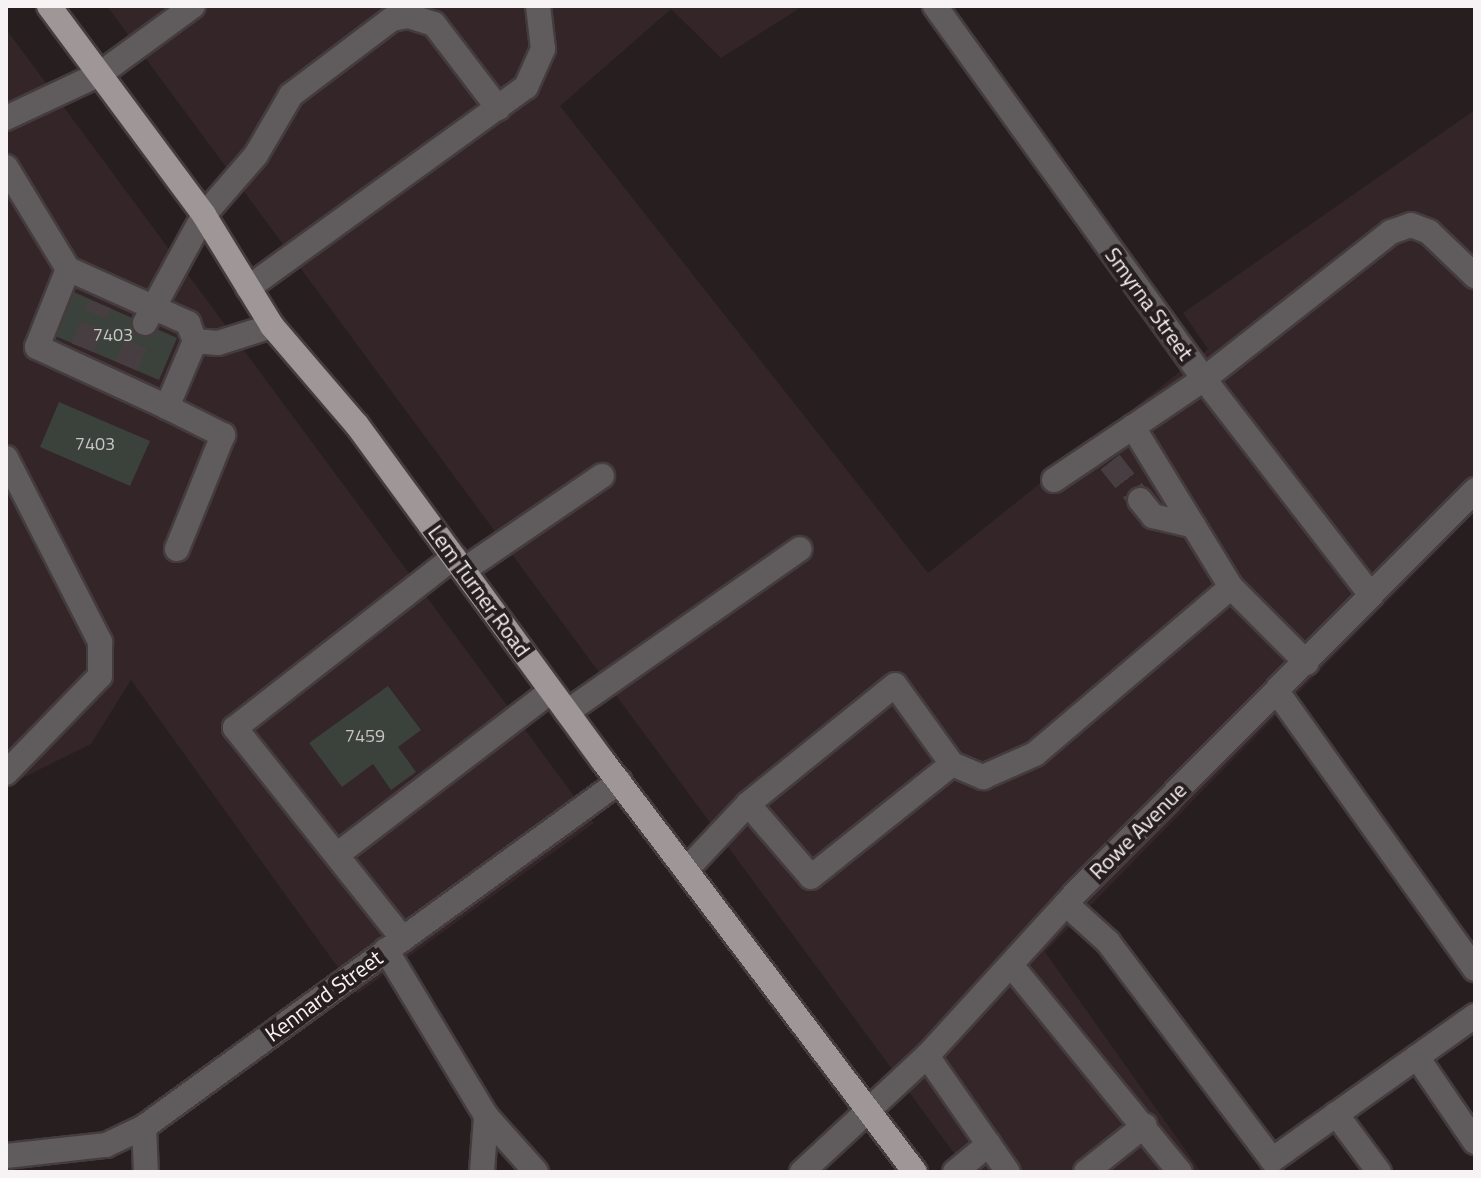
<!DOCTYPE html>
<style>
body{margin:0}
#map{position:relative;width:1481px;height:1178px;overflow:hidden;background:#271e20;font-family:"Titillium Web",sans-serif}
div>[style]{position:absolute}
.built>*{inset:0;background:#342528}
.building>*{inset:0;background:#3b413b}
.minor-tunnel>*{height:24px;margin-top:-12px;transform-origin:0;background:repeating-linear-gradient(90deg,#463e40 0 24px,transparent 0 36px)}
.roads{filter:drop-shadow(2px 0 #443c3e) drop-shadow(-2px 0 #443c3e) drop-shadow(0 2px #443c3e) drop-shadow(0 -2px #443c3e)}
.minor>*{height:24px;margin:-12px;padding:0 12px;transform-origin:12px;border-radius:12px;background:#605b5c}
.major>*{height:24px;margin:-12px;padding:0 12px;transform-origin:12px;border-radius:12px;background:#9f9698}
span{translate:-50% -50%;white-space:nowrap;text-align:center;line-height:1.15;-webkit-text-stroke:8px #271e20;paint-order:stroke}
.number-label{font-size:18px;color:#c8c6c5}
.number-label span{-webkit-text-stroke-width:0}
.street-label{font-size:22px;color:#f7f2f3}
.frame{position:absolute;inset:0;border:8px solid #f7f2f3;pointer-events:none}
</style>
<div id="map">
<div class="built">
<div style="clip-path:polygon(107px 6px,803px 6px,721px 58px,671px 9px,560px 106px,928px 573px,1208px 349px,1183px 313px,1475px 110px,1475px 512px,1045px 952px,1201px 1172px,968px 1172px)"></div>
<div style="clip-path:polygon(6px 29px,594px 823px,357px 994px,131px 680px,91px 744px,6px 786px)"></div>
</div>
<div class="building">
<div style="clip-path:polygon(67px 289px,177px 338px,159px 380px,48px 333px)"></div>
<div style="clip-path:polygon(59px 402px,150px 441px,130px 486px,40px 447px)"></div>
<div style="clip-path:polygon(388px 686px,421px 730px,398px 747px,416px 772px,391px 790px,373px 764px,342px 787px,309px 743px)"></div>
</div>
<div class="minor-tunnel">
<div style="left:83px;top:348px;width:47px;rotate:-68.9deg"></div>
<div style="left:126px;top:366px;width:47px;rotate:-66.2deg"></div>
<div style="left:1110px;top:462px;width:48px;rotate:51.7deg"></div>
</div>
<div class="roads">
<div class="minor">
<div style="left:935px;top:6px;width:460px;rotate:54.2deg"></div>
<div style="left:1204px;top:379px;width:273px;rotate:52.3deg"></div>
<div style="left:6px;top:118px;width:104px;rotate:-25.1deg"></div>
<div style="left:100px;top:74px;width:115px;rotate:-36.2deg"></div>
<div style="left:6px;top:167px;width:119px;rotate:58.7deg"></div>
<div style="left:68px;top:269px;width:132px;rotate:24.2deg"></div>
<div style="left:188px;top:323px;width:19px;rotate:69deg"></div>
<div style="left:195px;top:341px;width:72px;rotate:113deg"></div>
<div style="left:167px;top:407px;width:63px;rotate:26.6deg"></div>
<div style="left:223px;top:435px;width:123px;rotate:112deg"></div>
<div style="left:68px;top:269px;width:84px;rotate:111.7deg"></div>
<div style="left:37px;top:347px;width:143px;rotate:24.8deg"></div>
<div style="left:248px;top:288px;width:343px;rotate:-35.9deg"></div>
<div style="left:526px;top:87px;width:42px;rotate:-65.9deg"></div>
<div style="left:543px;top:49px;width:43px;rotate:-96.6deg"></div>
<div style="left:145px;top:323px;width:123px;rotate:-61.4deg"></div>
<div style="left:204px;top:215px;width:79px;rotate:-49.1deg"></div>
<div style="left:256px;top:155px;width:69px;rotate:-59.7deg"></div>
<div style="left:291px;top:95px;width:126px;rotate:-37deg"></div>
<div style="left:392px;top:19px;width:17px;rotate:-10deg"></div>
<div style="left:409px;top:16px;width:26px;rotate:18deg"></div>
<div style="left:434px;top:24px;width:106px;rotate:52.7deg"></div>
<div style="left:195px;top:341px;width:23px;rotate:5deg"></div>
<div style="left:218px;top:343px;width:57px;rotate:-17.5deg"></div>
<div style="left:6px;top:458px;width:207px;rotate:62.9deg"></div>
<div style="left:100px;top:642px;width:34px;rotate:90deg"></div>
<div style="left:100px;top:676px;width:135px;rotate:134.1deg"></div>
<div style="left:1054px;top:480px;width:95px;rotate:-33.9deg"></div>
<div style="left:1140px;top:500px;width:21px;rotate:51deg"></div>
<div style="left:1153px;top:516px;width:42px;rotate:13.7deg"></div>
<div style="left:464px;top:570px;width:167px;rotate:-34.3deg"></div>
<div style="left:1231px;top:587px;width:188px;rotate:-121.5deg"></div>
<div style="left:1133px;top:427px;width:86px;rotate:-34.1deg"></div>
<div style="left:1204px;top:379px;width:238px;rotate:-38.2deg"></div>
<div style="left:1391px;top:232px;width:21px;rotate:-19deg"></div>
<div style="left:1411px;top:225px;width:19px;rotate:21deg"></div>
<div style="left:1429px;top:232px;width:64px;rotate:43.7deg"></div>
<div style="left:1278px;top:693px;width:339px;rotate:54.5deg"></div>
<div style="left:567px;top:712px;width:284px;rotate:-35deg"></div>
<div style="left:952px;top:764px;width:34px;rotate:23deg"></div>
<div style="left:983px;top:777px;width:57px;rotate:-23.9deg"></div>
<div style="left:1035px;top:754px;width:257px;rotate:-40.4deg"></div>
<div style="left:1231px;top:587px;width:107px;rotate:45deg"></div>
<div style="left:338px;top:854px;width:268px;rotate:-37.4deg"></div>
<div style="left:687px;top:869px;width:89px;rotate:-46.8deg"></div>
<div style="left:748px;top:804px;width:96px;rotate:49.2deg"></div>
<div style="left:811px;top:877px;width:181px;rotate:-38.7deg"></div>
<div style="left:952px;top:764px;width:97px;rotate:-125.8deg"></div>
<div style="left:895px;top:685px;width:189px;rotate:141deg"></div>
<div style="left:1066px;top:904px;width:57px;rotate:42.1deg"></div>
<div style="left:1108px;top:942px;width:273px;rotate:53deg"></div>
<div style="left:1272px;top:1160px;width:249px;rotate:-35.4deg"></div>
<div style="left:403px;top:939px;width:270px;rotate:-128.5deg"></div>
<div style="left:235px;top:728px;width:278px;rotate:-38deg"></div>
<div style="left:386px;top:950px;width:194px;rotate:58.9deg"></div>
<div style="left:486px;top:1116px;width:75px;rotate:48.2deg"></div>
<div style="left:1011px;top:965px;width:267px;rotate:50.8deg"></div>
<div style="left:927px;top:1056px;width:141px;rotate:55.1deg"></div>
<div style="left:1417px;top:1057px;width:103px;rotate:55.7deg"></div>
<div style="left:1336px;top:1114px;width:72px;rotate:53.4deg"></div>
<div style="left:144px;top:1127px;width:45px;rotate:87.5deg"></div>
<div style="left:6px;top:1156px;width:101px;rotate:-6.3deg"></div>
<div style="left:106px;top:1145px;width:42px;rotate:-25.3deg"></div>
<div style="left:144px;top:1127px;width:588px;rotate:-36.01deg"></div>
<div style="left:482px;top:1172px;width:56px;rotate:-85.9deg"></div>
<div style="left:802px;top:1172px;width:171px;rotate:-42.9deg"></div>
<div style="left:927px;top:1056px;width:215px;rotate:-47.6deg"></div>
<div style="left:1072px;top:897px;width:573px;rotate:-45.28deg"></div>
<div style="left:955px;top:1172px;width:44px;rotate:-39.5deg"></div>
<div style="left:1086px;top:1172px;width:75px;rotate:-38.5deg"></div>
</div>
<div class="major">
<div style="left:49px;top:6px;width:260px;rotate:53.4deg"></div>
<div style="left:204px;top:215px;width:130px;rotate:58.5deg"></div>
<div style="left:272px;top:326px;width:130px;rotate:49.4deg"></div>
<div style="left:357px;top:425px;width:416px;rotate:53.8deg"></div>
<div style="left:603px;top:761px;width:516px;rotate:52.8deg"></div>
</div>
</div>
<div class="number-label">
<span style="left:113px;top:335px">7403</span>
<span style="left:95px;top:444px">7403</span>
<span style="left:365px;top:736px">7459</span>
</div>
<div class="street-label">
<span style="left:1149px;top:304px;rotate:54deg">Smyrna Street</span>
<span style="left:479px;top:591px;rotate:54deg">Lem Turner Road</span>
<span style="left:1138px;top:831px;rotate:-45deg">Rowe Avenue</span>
<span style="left:324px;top:996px;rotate:-36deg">Kennard Street</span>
</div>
<div class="frame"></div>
</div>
